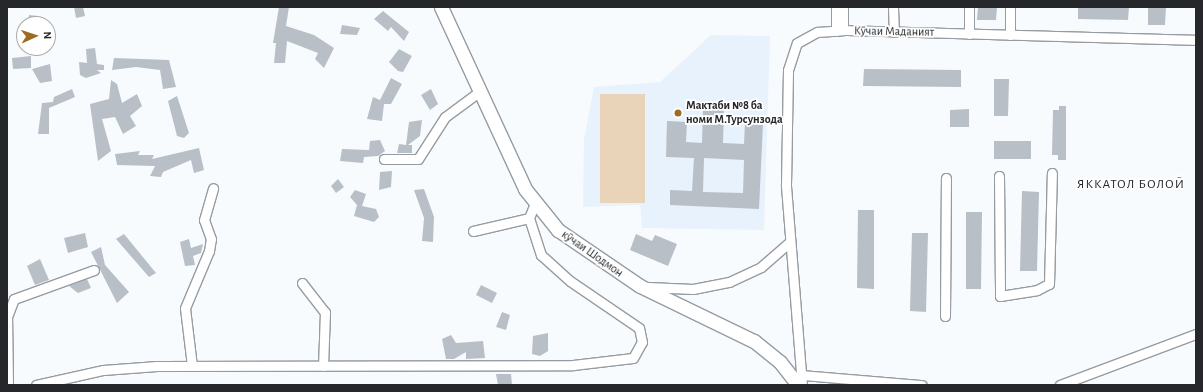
<!DOCTYPE html>
<meta charset="utf-8">
<style>
body{margin:0}
#map{position:relative;width:1203px;height:392px;overflow:hidden;background:#f8fbfe;font-family:"Alegreya Sans",sans-serif}
div>[style]{position:absolute}
.built>*{inset:0;background:#e7f2fd}
.green>*{inset:0;background:#e9d4ba}
.building>*{inset:0;background:#b8bfc7}
.roads{filter:drop-shadow(1px 0 #959ca3) drop-shadow(-1px 0 #959ca3) drop-shadow(0 1px #959ca3) drop-shadow(0 -1px #959ca3)}
.street>*{height:9px;margin:-4.5px;padding:0 4.5px;transform-origin:4.5px;border-radius:4.5px;background:#fff}
.secondary>*{height:13px;margin:-6.5px;padding:0 6.5px;transform-origin:6.5px;border-radius:6.5px;background:#fff}
.dots>*{width:11px;height:11px;translate:-50% -50%;box-sizing:border-box;border:2px solid #fff;border-radius:50%}
span{translate:-50% -50%;white-space:nowrap;text-align:center;line-height:1.15;-webkit-text-stroke:3.5px #fff;paint-order:stroke}
.street-label{font-size:12px;color:#25272a}
.poi-label{font-size:12px;color:#25272a;font-weight:700}
.left{translate:0 -50%;text-align:left}
.neighbourhood-label{font-size:13px;color:#25272a;letter-spacing:1px}
.frame{position:absolute;inset:0;border:8px solid #25272a;pointer-events:none}
.north{position:absolute;left:16px;top:16px;width:40px;height:40px;box-sizing:border-box;background:#fff;border:1px solid #a8a9aa;border-radius:50%;rotate:87deg;font-size:11px;font-weight:700;line-height:16px;text-align:center;color:#25272a}
.north::after{content:'';display:block;margin:auto;width:14px;height:18px;background:#9d6c20;clip-path:polygon(50% 0,100% 100%,50% 72%,0 100%)}
</style>
<div id="map">
<div class="built">
<div style="clip-path:polygon(711px 35px,770px 36px,764px 230px,642px 228px,640px 205px,583px 207px,584px 139px,594px 87px,660px 82px)"></div>
</div>
<div class="green">
<div style="clip-path:polygon(600px 94px,645px 94px,645px 203px,600px 203px)"></div>
</div>
<div class="building">
<div style="clip-path:polygon(74px 7px,83px 7px,85px 16px,76px 18px)"></div>
<div style="clip-path:polygon(279px 7px,289px 7px,286px 26px,314px 35px,334px 48px,324px 68px,315px 59px,318px 53px,287px 41px,285px 63px,274px 63px,276px 43px,273px 43px)"></div>
<div style="clip-path:polygon(978px 7px,997px 7px,996px 20px,977px 20px)"></div>
<div style="clip-path:polygon(1078px 7px,1129px 7px,1128px 20px,1078px 19px)"></div>
<div style="clip-path:polygon(1148px 7px,1166px 7px,1165px 25px,1148px 25px)"></div>
<div style="clip-path:polygon(383px 11px,409px 32px,404px 41px,391px 27px,388px 31px,374px 19px)"></div>
<div style="clip-path:polygon(29px 15px,38px 16px,38px 24px,28px 24px)"></div>
<div style="clip-path:polygon(342px 25px,360px 28px,357px 35px,340px 34px)"></div>
<div style="clip-path:polygon(95px 48px,97px 64px,104px 65px,104px 70px,97px 70px,101px 73px,86px 78px,80px 75px,79px 62px,87px 63px,86px 49px)"></div>
<div style="clip-path:polygon(399px 49px,412px 56px,403px 72px,398px 71px,389px 62px)"></div>
<div style="clip-path:polygon(31px 56px,31px 68px,13px 69px,12px 58px)"></div>
<div style="clip-path:polygon(114px 58px,169px 60px,176px 87px,163px 89px,160px 70px,136px 67px,112px 70px)"></div>
<div style="clip-path:polygon(50px 64px,52px 81px,40px 83px,32px 69px)"></div>
<div style="clip-path:polygon(864px 69px,961px 70px,961px 87px,863px 86px)"></div>
<div style="clip-path:polygon(391px 78px,402px 84px,391px 104px,384px 104px,382px 121px,367px 119px,373px 97px,380px 100px)"></div>
<div style="clip-path:polygon(994px 79px,1009px 79px,1008px 116px,994px 116px)"></div>
<div style="clip-path:polygon(111px 80px,117px 84px,122px 103px,137px 94px,142px 106px,130px 116px,136px 126px,123px 134px,115px 117px,102px 119px,111px 151px,98px 161px,90px 104px,109px 99px)"></div>
<div style="clip-path:polygon(72px 89px,75px 97px,49px 108px,49px 134px,38px 134px,42px 103px,53px 102px,54px 97px)"></div>
<div style="clip-path:polygon(431px 89px,438px 104px,430px 110px,421px 95px)"></div>
<div style="clip-path:polygon(177px 96px,189px 133px,184px 138px,177px 136px,168px 101px)"></div>
<div style="clip-path:polygon(evenodd,703px 106px,724px 107px,723px 143px,744px 144px,745px 122px,763px 123px,759px 209px,670px 205px,670px 190px,692px 191px,694px 158px,666px 157px,667px 121px,687px 122px,686px 142px,702px 143px,703px 106px,704px 158px,744px 160px,743px 193px,703px 192px,704px 158px)"></div>
<div style="clip-path:polygon(1059px 106px,1066px 106px,1066px 160px,1058px 160px,1058px 155px,1052px 155px,1053px 110px,1059px 110px)"></div>
<div style="clip-path:polygon(969px 109px,969px 127px,950px 127px,950px 110px)"></div>
<div style="clip-path:polygon(422px 120px,420px 136px,408px 145px,412px 145px,412px 153px,397px 153px,399px 144px,406px 145px,409px 122px)"></div>
<div style="clip-path:polygon(380px 140px,385px 151px,378px 156px,364px 157px,363px 163px,340px 161px,342px 149px,369px 150px,370px 141px)"></div>
<div style="clip-path:polygon(994px 141px,1031px 141px,1031px 159px,994px 159px)"></div>
<div style="clip-path:polygon(199px 148px,204px 170px,194px 173px,191px 160px,163px 172px,161px 177px,150px 176px,155px 166px,117px 165px,115px 154px,140px 151px,138px 155px,154px 155px,152px 159px)"></div>
<div style="clip-path:polygon(392px 171px,391px 187px,379px 190px,380px 172px)"></div>
<div style="clip-path:polygon(338px 179px,344px 187px,336px 193px,331px 186px)"></div>
<div style="clip-path:polygon(424px 189px,434px 217px,433px 242px,422px 241px,424px 218px,414px 190px)"></div>
<div style="clip-path:polygon(355px 190px,366px 194px,362px 206px,376px 209px,379px 217px,374px 222px,354px 216px,357px 205px,350px 197px)"></div>
<div style="clip-path:polygon(1022px 191px,1039px 192px,1037px 271px,1020px 271px)"></div>
<div style="clip-path:polygon(858px 210px,874px 210px,874px 289px,857px 288px)"></div>
<div style="clip-path:polygon(966px 212px,982px 212px,981px 289px,966px 289px)"></div>
<div style="clip-path:polygon(85px 233px,88px 247px,68px 253px,64px 238px)"></div>
<div style="clip-path:polygon(912px 233px,928px 233px,926px 312px,910px 311px)"></div>
<div style="clip-path:polygon(124px 234px,156px 273px,149px 277px,116px 239px)"></div>
<div style="clip-path:polygon(636px 234px,652px 241px,655px 235px,677px 244px,668px 266px,630px 250px)"></div>
<div style="clip-path:polygon(189px 239px,191px 248px,203px 244px,201px 253px,193px 256px,195px 265px,185px 266px,180px 242px)"></div>
<div style="clip-path:polygon(101px 247px,105px 265px,129px 292px,117px 303px,91px 252px)"></div>
<div style="clip-path:polygon(40px 259px,49px 280px,35px 285px,27px 266px)"></div>
<div style="clip-path:polygon(87px 279px,91px 288px,78px 293px,69px 286px)"></div>
<div style="clip-path:polygon(481px 285px,497px 293px,492px 303px,476px 295px)"></div>
<div style="clip-path:polygon(502px 312px,510px 315px,506px 330px,496px 327px)"></div>
<div style="clip-path:polygon(548px 333px,548px 351px,540px 356px,532px 354px,533px 336px)"></div>
<div style="clip-path:polygon(451px 335px,456px 343px,483px 341px,485px 358px,466px 359px,466px 352px,454px 359px,446px 359px,442px 339px)"></div>
<div style="clip-path:polygon(496px 374px,511px 374px,512px 385px,498px 385px)"></div>
</div>
<div class="roads">
<div class="street">
<div style="left:836px;top:7px;width:24px;rotate:90deg"></div>
<div style="left:843px;top:7px;width:23px;rotate:90deg"></div>
<div style="left:893px;top:7px;width:25px;rotate:88deg"></div>
<div style="left:969px;top:7px;width:27px;rotate:90deg"></div>
<div style="left:1010px;top:35px;width:28px;rotate:-90deg"></div>
<div style="left:384px;top:159px;width:34px"></div>
<div style="left:418px;top:159px;width:50px;rotate:-57.3deg"></div>
<div style="left:445px;top:117px;width:44px;rotate:-36.6deg"></div>
<div style="left:999px;top:176px;width:120px;rotate:89.5deg"></div>
<div style="left:1000px;top:296px;width:37px;rotate:-9deg"></div>
<div style="left:1037px;top:290px;width:13px;rotate:-27deg"></div>
<div style="left:1049px;top:284px;width:111px;rotate:-88.5deg"></div>
<div style="left:473px;top:231px;width:57px;rotate:-13.1deg"></div>
<div style="left:302px;top:283px;width:37px;rotate:52deg"></div>
<div style="left:325px;top:312px;width:54px;rotate:92.1deg"></div>
<div style="left:648px;top:287px;width:45px;rotate:2.5deg"></div>
<div style="left:693px;top:289px;width:37px;rotate:-11deg"></div>
<div style="left:729px;top:282px;width:35px;rotate:-25deg"></div>
<div style="left:761px;top:267px;width:37px;rotate:-41deg"></div>
<div style="left:945px;top:316px;width:138px;rotate:-89.6deg"></div>
<div style="left:192px;top:366px;width:58px;rotate:-96.9deg"></div>
<div style="left:185px;top:308px;width:62px;rotate:-67.2deg"></div>
<div style="left:209px;top:251px;width:12px;rotate:-81deg"></div>
<div style="left:211px;top:239px;width:20px;rotate:-110deg"></div>
<div style="left:204px;top:220px;width:33px;rotate:-74deg"></div>
<div style="left:802px;top:375px;width:120px;rotate:4.8deg"></div>
<div style="left:8px;top:385px;width:68px;rotate:-90.8deg"></div>
<div style="left:7px;top:317px;width:19px;rotate:-69deg"></div>
<div style="left:14px;top:299px;width:85px;rotate:-19.9deg"></div>
<div style="left:36px;top:385px;width:69px;rotate:-12.6deg"></div>
<div style="left:103px;top:370px;width:54px;rotate:-4.2deg"></div>
<div style="left:157px;top:366px;width:416px;rotate:-0.1deg"></div>
<div style="left:573px;top:365px;width:60px;rotate:-6.7deg"></div>
<div style="left:633px;top:358px;width:18px;rotate:-61deg"></div>
<div style="left:642px;top:342px;width:14px;rotate:-102deg"></div>
<div style="left:639px;top:328px;width:83px;rotate:-145.7deg"></div>
<div style="left:570px;top:281px;width:39px;rotate:-138deg"></div>
<div style="left:541px;top:255px;width:39px;rotate:-108deg"></div>
<div style="left:529px;top:218px;width:16px;rotate:-68deg"></div>
<div style="left:802px;top:385px;width:201px;rotate:-94.6deg"></div>
<div style="left:786px;top:185px;width:115px;rotate:-89deg"></div>
<div style="left:788px;top:70px;width:28px;rotate:-72deg"></div>
<div style="left:797px;top:43px;width:23px;rotate:-29deg"></div>
<div style="left:817px;top:32px;width:26px;rotate:-4deg"></div>
<div style="left:843px;top:30px;width:353px;rotate:1.6deg"></div>
<div style="left:1060px;top:385px;width:145px;rotate:-20.6deg"></div>
</div>
<div class="secondary">
<div style="left:441px;top:7px;width:200px;rotate:65.2deg"></div>
<div style="left:525px;top:189px;width:53px;rotate:51.2deg"></div>
<div style="left:558px;top:230px;width:99px;rotate:34.3deg"></div>
<div style="left:640px;top:286px;width:127px;rotate:25.8deg"></div>
<div style="left:754px;top:341px;width:33px;rotate:39deg"></div>
<div style="left:780px;top:362px;width:29px;rotate:52deg"></div>
</div>
</div>
<div class="dots">
<div style="left:678px;top:113px;background:#9d6c20"></div>
</div>
<div class="street-label">
<span style="left:894px;top:32px;rotate:1deg">Кӯчаи Маданият</span>
<span style="left:592px;top:254px;rotate:35deg">кӯчаи Шодмон</span>
</div>
<div class="poi-label">
<span class="left" style="left:686px;top:113px">Мактаби №8 ба<br>номи М.Турсунзода</span>
</div>
<div class="neighbourhood-label">
<span style="left:1131px;top:185px">ЯККАТОЛ БОЛОӢ</span>
</div>
<div class="frame"></div>
<div class="north">N</div>
</div>
